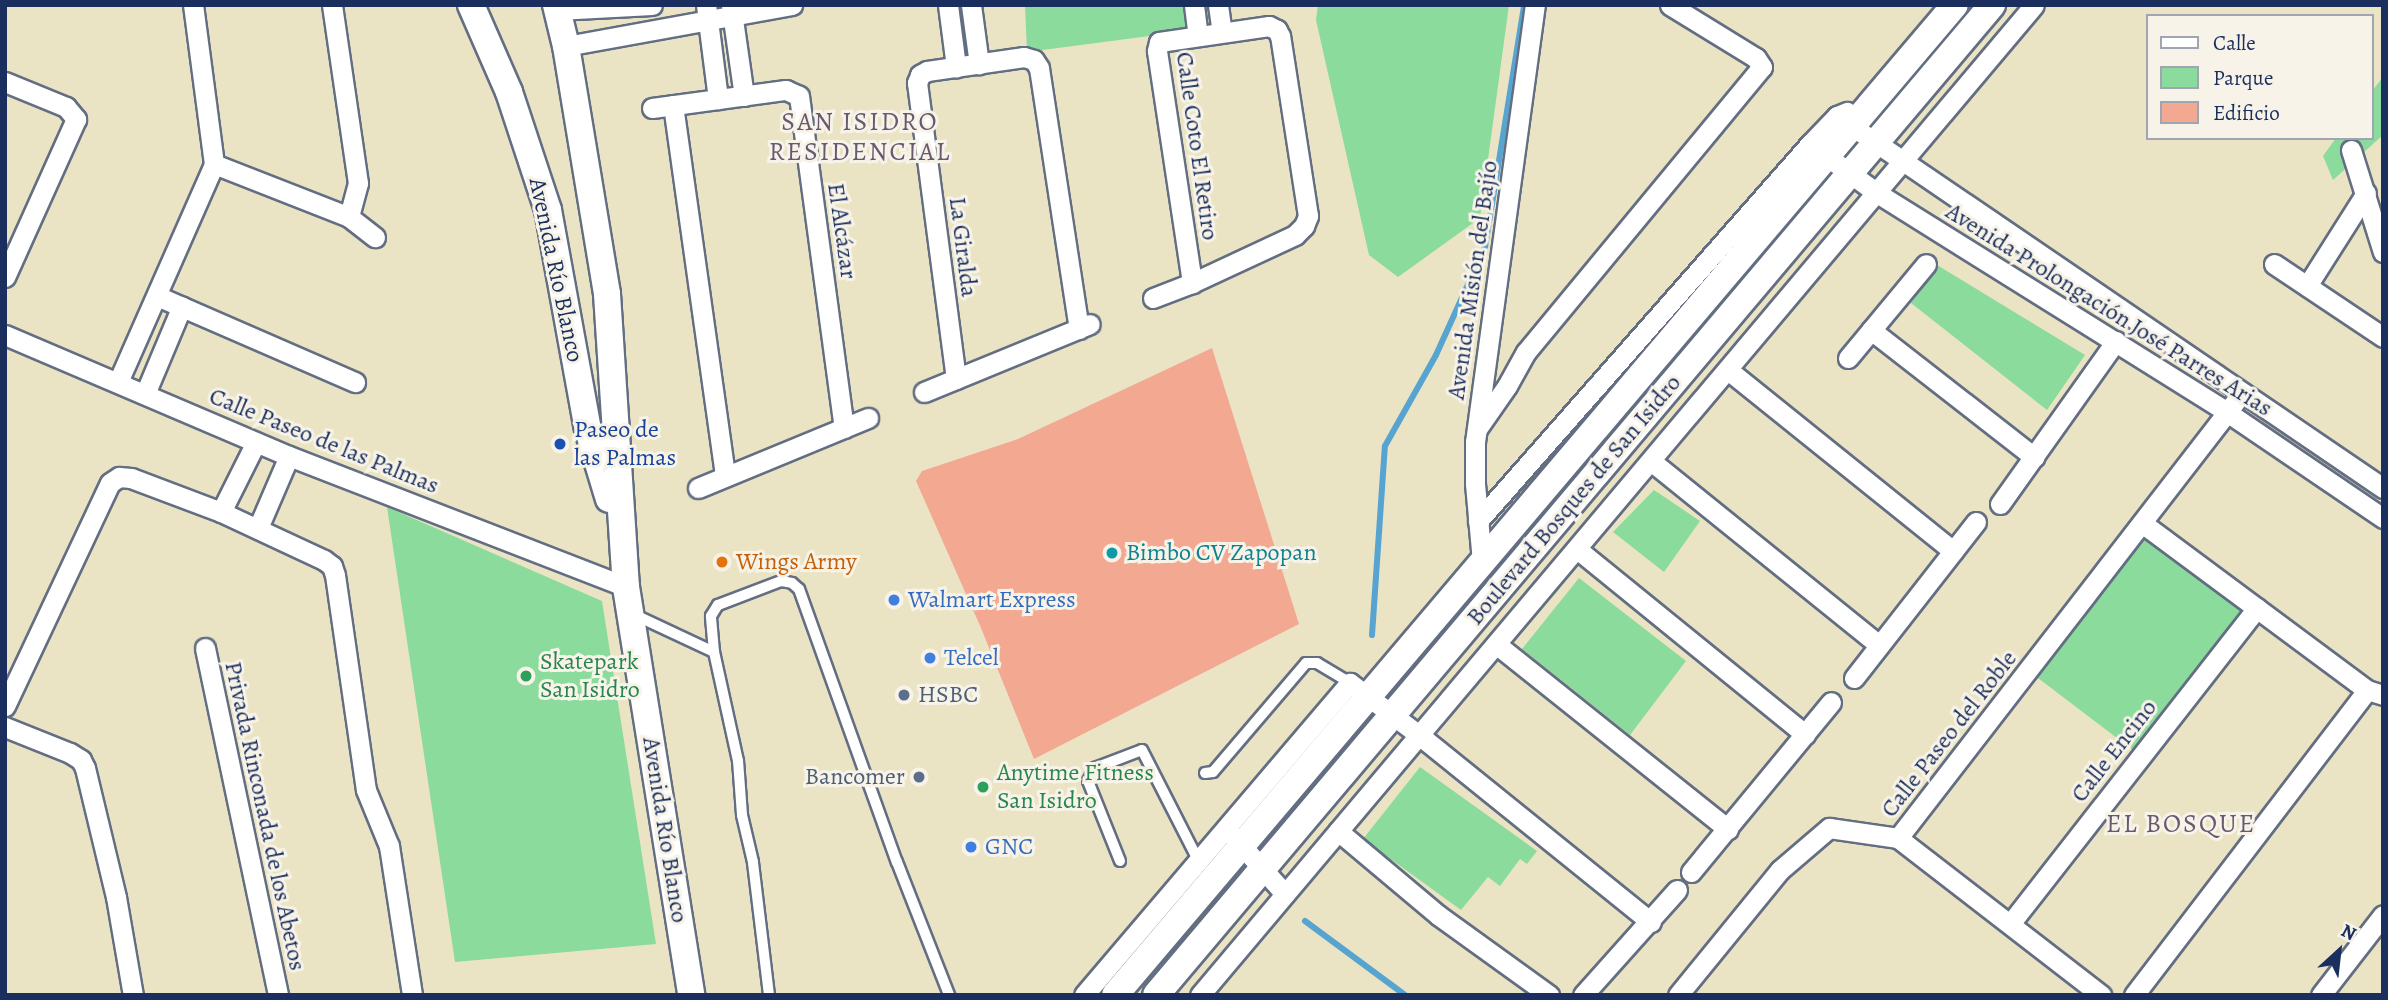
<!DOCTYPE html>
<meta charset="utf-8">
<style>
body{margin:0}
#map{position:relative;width:2388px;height:1000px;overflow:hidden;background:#eae4c5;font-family:Alegreya,serif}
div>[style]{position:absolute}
.green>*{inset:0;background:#8adb9c}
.stream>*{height:6px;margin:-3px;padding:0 3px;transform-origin:3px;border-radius:3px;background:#57a4d0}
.building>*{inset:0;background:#f3a892}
.roads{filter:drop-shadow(2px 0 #636e82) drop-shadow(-2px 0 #636e82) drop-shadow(0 2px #636e82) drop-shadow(0 -2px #636e82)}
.lane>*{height:10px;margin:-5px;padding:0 5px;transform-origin:5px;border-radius:5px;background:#fff}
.street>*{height:19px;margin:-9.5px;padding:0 9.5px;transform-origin:9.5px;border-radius:9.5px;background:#fff}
.secondary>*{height:26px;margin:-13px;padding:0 13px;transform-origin:13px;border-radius:13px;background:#fff}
.dots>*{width:19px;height:19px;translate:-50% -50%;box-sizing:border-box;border:4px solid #f7f3e8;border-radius:50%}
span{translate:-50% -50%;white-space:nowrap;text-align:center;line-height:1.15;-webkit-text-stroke:6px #f7f3e8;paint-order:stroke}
.street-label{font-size:24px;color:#1b2f5e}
.transit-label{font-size:24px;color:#164399}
.left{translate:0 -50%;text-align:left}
.culture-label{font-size:24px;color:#0d838f}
.food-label{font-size:24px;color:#c56008}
.shop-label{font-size:24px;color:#366cbe}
.leisure-label{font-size:24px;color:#27864d}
.service-label{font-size:24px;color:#4e5e75}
.right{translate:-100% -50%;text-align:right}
.neighbourhood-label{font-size:26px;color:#675970;letter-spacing:2px}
.frame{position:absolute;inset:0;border:7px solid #1b2f5e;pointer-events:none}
.legend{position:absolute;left:2146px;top:14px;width:228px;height:126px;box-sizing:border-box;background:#f7f3e8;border:2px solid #9fa5b1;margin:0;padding:9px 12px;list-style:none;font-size:21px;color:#1b2f5e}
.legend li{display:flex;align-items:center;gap:14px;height:35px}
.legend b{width:35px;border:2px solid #9fa5b1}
.north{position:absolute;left:2304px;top:916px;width:70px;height:70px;-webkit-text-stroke:5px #f7f3e8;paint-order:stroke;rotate:27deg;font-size:19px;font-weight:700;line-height:28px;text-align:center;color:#1b2f5e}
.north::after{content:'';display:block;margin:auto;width:24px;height:32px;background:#1b2f5e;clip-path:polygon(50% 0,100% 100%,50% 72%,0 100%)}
</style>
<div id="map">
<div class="green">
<div style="clip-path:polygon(1025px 5px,1183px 5px,1188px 31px,1027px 52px)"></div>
<div style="clip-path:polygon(1318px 5px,1509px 5px,1480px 218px,1398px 277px,1369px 255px,1316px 20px)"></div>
<div style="clip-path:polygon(2383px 77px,2383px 135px,2333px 180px,2323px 156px,2336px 138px,2372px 138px,2372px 91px)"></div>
<div style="clip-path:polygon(1937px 265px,2085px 355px,2047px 410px,1911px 303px)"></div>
<div style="clip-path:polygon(1654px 490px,1700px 521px,1664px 572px,1613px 532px)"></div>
<div style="clip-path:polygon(387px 507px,602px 601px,656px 944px,455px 962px)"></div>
<div style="clip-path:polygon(2141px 532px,2255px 612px,2142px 757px,2030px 672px)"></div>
<div style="clip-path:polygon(1579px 578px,1686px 661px,1630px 735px,1522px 649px)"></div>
<div style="clip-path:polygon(1420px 767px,1537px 851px,1527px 864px,1520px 859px,1500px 886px,1488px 877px,1461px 910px,1363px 839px)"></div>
</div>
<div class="stream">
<div style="left:1372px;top:635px;width:189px;rotate:-86.1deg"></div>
<div style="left:1385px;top:446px;width:104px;rotate:-60.7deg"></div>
<div style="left:1436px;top:355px;width:119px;rotate:-65.6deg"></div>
<div style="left:1485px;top:247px;width:245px;rotate:-80.8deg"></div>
<div style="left:1305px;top:921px;width:124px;rotate:36.5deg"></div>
</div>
<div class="building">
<div style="clip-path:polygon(1212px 348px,1299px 624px,1034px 759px,981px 628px,916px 481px,922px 471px,1018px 439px)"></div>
</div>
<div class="roads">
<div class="lane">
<div style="left:635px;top:615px;width:87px;rotate:25.1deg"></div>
<div style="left:1205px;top:773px;width:8px;rotate:-7deg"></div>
<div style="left:1213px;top:772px;width:143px;rotate:-49.5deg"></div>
<div style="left:1306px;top:663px;width:11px"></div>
<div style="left:1317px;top:663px;width:39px;rotate:31deg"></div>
<div style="left:1120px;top:861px;width:86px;rotate:-111.8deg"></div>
<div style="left:1088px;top:781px;width:15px;rotate:-62deg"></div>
<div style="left:1095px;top:768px;width:50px;rotate:-21deg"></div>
<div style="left:1142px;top:750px;width:123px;rotate:63deg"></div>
<div style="left:769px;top:995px;width:134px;rotate:-96.9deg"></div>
<div style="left:753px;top:862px;width:48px;rotate:-103.2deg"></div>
<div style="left:742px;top:815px;width:54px;rotate:-94.2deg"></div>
<div style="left:738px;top:761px;width:112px;rotate:-102.4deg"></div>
<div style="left:714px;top:652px;width:36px;rotate:-95deg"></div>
<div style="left:711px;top:616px;width:13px;rotate:-58deg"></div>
<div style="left:718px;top:605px;width:67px;rotate:-20.9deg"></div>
<div style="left:781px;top:581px;width:11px;rotate:10deg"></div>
<div style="left:792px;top:583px;width:9px;rotate:41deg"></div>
<div style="left:799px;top:589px;width:290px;rotate:70.3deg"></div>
<div style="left:897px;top:862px;width:143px;rotate:68.6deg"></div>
</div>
<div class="street">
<div style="left:332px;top:5px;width:180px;rotate:81.7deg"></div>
<div style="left:358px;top:183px;width:35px;rotate:105deg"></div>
<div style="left:706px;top:5px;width:95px;rotate:82.7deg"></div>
<div style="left:731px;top:5px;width:92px;rotate:81.9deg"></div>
<div style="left:948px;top:5px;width:63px;rotate:82.6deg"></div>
<div style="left:971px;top:5px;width:60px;rotate:82.3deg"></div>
<div style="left:1194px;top:5px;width:31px;rotate:83deg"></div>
<div style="left:1218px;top:5px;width:27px;rotate:82deg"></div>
<div style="left:557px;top:10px;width:95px;rotate:-3deg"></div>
<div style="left:566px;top:46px;width:230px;rotate:-10.3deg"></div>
<div style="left:5px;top:82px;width:66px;rotate:22.3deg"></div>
<div style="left:66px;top:107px;width:16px;rotate:50deg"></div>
<div style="left:76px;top:119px;width:173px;rotate:114.2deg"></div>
<div style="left:673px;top:105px;width:375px;rotate:82deg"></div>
<div style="left:652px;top:108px;width:135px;rotate:-7.7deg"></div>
<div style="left:786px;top:90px;width:14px;rotate:25deg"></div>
<div style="left:799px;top:96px;width:335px;rotate:82.3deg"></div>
<div style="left:1837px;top:116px;width:661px;rotate:34.27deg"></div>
<div style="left:1810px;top:144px;width:83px;rotate:36.2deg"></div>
<div style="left:1877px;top:193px;width:413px;rotate:32deg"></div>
<div style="left:2227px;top:412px;width:189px;rotate:34.2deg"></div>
<div style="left:2351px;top:150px;width:107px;rotate:72.6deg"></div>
<div style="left:214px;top:164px;width:145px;rotate:21.4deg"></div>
<div style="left:349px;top:217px;width:33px;rotate:38deg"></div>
<div style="left:2274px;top:264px;width:131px;rotate:33.8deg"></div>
<div style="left:2307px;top:286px;width:110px;rotate:-57.6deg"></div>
<div style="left:157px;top:296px;width:216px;rotate:23.5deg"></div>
<div style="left:1153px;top:298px;width:42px;rotate:-21deg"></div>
<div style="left:1192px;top:283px;width:114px;rotate:-25deg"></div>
<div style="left:1295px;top:235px;width:13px;rotate:-45deg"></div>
<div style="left:1304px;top:226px;width:11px;rotate:-68deg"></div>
<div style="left:1308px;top:216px;width:182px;rotate:-98.8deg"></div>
<div style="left:1280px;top:36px;width:7px;rotate:-117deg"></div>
<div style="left:1277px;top:30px;width:9px;rotate:-153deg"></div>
<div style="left:1269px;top:26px;width:111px;rotate:171.7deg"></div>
<div style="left:1159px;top:42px;width:9px;rotate:103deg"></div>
<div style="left:1157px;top:51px;width:235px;rotate:81.4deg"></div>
<div style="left:1871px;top:330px;width:207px;rotate:37.9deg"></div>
<div style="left:5px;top:335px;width:309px;rotate:23.1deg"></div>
<div style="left:289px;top:456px;width:362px;rotate:21.2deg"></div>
<div style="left:1848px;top:358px;width:122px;rotate:-50.3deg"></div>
<div style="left:1728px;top:370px;width:289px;rotate:38.8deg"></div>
<div style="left:956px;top:379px;width:299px;rotate:-97.5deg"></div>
<div style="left:917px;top:83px;width:9px;rotate:-69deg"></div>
<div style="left:920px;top:75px;width:8px;rotate:-30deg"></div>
<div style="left:927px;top:71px;width:98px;rotate:-8.2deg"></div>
<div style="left:1024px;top:57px;width:10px;rotate:17deg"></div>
<div style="left:1034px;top:60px;width:9px;rotate:58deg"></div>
<div style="left:1039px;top:68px;width:264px;rotate:81.3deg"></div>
<div style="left:118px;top:382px;width:238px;rotate:-66.2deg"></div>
<div style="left:214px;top:164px;width:160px;rotate:-97.5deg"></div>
<div style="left:924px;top:392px;width:179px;rotate:-22.3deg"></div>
<div style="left:145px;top:394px;width:95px;rotate:-67.2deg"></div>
<div style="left:1477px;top:429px;width:52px;rotate:-55.1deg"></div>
<div style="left:1507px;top:386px;width:39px;rotate:-61deg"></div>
<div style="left:1526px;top:352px;width:370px;rotate:-50.4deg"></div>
<div style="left:1762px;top:67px;width:11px;rotate:-124deg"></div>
<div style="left:1756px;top:58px;width:101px;rotate:-148.4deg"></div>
<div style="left:1651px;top:461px;width:292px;rotate:38.9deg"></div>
<div style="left:698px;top:488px;width:184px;rotate:-22.4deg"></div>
<div style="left:2000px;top:504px;width:200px;rotate:-54.6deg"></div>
<div style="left:221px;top:512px;width:78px;rotate:-63.4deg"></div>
<div style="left:1478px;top:521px;width:502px;rotate:-48.63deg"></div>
<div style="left:1810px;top:144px;width:39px;rotate:-46deg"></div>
<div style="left:1837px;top:116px;width:11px;rotate:-22deg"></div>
<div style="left:2142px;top:523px;width:280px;rotate:36.6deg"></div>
<div style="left:2367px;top:690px;width:17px;rotate:17deg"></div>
<div style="left:258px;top:528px;width:78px;rotate:-66.7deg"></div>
<div style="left:1577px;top:549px;width:294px;rotate:39.1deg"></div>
<div style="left:1482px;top:562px;width:79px;rotate:-95.1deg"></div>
<div style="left:1475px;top:483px;width:41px;rotate:-90deg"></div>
<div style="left:1475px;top:442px;width:441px;rotate:-82.2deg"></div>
<div style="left:1496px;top:644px;width:297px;rotate:38.6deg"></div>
<div style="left:205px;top:648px;width:355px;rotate:78.1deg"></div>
<div style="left:1854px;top:678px;width:198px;rotate:-52deg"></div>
<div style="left:5px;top:706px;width:246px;rotate:-64.8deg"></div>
<div style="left:110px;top:483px;width:11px;rotate:-34deg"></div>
<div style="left:119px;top:477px;width:12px;rotate:5deg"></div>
<div style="left:131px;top:478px;width:96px;rotate:20.7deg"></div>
<div style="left:221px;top:512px;width:114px;rotate:25deg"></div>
<div style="left:324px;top:560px;width:10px;rotate:37deg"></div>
<div style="left:332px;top:566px;width:9px;rotate:72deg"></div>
<div style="left:335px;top:575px;width:217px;rotate:81.8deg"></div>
<div style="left:366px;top:790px;width:61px;rotate:67.7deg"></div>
<div style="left:389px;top:846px;width:151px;rotate:81.2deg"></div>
<div style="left:5px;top:727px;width:70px;rotate:21.8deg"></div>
<div style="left:70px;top:753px;width:13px;rotate:32deg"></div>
<div style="left:81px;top:760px;width:9px;rotate:63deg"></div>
<div style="left:85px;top:768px;width:133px;rotate:76.5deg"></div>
<div style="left:116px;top:897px;width:99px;rotate:80.2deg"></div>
<div style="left:1338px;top:831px;width:131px;rotate:40deg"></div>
<div style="left:1438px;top:915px;width:137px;rotate:35.8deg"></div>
<div style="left:1234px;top:837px;width:76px;rotate:48.2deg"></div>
<div style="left:1898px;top:838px;width:551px;rotate:-52.3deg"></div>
<div style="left:1691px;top:872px;width:220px;rotate:-50.5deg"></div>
<div style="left:2010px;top:924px;width:401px;rotate:-52deg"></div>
<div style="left:1084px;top:995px;width:410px;rotate:-49.6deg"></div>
<div style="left:1350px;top:683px;width:86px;rotate:37deg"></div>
<div style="left:1419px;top:735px;width:298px;rotate:38.9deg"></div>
<div style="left:1200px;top:995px;width:1294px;rotate:-49.89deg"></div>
<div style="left:1583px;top:995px;width:141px;rotate:-48.2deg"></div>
<div style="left:1678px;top:995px;width:161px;rotate:-50.8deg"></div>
<div style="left:1780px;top:870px;width:65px;rotate:-40.6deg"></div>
<div style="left:1829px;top:828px;width:70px;rotate:8.2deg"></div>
<div style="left:1898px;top:838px;width:257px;rotate:37.7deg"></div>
<div style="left:2134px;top:995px;width:384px;rotate:-52.6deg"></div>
<div style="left:2321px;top:995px;width:101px;rotate:-52.2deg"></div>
</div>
<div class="secondary">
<div style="left:471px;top:5px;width:95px;rotate:66.4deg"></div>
<div style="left:509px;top:92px;width:124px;rotate:71.7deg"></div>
<div style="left:548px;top:210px;width:224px;rotate:79.7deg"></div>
<div style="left:588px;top:430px;width:72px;rotate:73.1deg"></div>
<div style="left:556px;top:5px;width:42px;rotate:76.3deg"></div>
<div style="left:566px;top:46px;width:251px;rotate:80.6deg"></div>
<div style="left:607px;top:294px;width:294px;rotate:86.3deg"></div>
<div style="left:626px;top:587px;width:413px;rotate:80.9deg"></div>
<div style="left:1115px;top:995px;width:1298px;rotate:-49.69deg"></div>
<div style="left:1156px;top:995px;width:1296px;rotate:-49.82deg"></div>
</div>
</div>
<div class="dots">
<div style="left:560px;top:444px;background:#1a4fb4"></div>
<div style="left:1112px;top:553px;background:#0f9aa8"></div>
<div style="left:722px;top:562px;background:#e8710a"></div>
<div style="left:894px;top:600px;background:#3f7fe0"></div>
<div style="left:930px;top:658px;background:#3f7fe0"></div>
<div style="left:526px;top:676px;background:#2e9e5b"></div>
<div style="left:904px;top:695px;background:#5c6f8a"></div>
<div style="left:919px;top:777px;background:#5c6f8a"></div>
<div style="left:983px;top:787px;background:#2e9e5b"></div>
<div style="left:971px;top:847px;background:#3f7fe0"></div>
</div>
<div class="street-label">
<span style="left:1197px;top:146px;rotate:82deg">Calle Coto El Retiro</span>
<span style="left:842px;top:231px;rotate:82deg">El Alcázar</span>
<span style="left:963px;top:247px;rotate:83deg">La Giralda</span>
<span style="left:556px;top:270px;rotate:78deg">Avenida Río Blanco</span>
<span style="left:1473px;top:280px;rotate:-82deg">Avenida Misión del Bajío</span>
<span style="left:2109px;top:310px;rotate:32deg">Avenida Prolongación José Parres Arias</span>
<span style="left:324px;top:441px;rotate:22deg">Calle Paseo de las Palmas</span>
<span style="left:1574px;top:500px;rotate:-50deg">Boulevard Bosques de San Isidro</span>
<span style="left:1949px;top:734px;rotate:-52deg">Calle Paseo del Roble</span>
<span style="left:2114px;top:751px;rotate:-52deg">Calle Encino</span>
<span style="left:265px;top:816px;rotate:78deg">Privada Rinconada de los Abetos</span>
<span style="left:665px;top:830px;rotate:81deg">Avenida Río Blanco</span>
</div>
<div class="transit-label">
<span class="left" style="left:574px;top:444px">Paseo de<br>las Palmas</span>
</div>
<div class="culture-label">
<span class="left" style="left:1126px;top:553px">Bimbo CV Zapopan</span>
</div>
<div class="food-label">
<span class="left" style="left:736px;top:562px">Wings Army</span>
</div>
<div class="shop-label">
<span class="left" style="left:908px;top:600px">Walmart Express</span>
<span class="left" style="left:944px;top:658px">Telcel</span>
<span class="left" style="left:985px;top:847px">GNC</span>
</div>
<div class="leisure-label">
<span class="left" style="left:540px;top:676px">Skatepark<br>San Isidro</span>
<span class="left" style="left:997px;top:787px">Anytime Fitness<br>San Isidro</span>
</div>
<div class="service-label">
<span class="left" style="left:918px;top:695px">HSBC</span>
<span class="right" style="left:905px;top:777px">Bancomer</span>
</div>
<div class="neighbourhood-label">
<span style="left:860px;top:137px">SAN ISIDRO<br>RESIDENCIAL</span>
<span style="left:2181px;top:824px">EL BOSQUE</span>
</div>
<div class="frame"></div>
<ul class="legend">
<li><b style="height:9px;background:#fff"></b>Calle</li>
<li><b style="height:19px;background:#8adb9c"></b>Parque</li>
<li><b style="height:19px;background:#f3a892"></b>Edificio</li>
</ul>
<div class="north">N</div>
</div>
